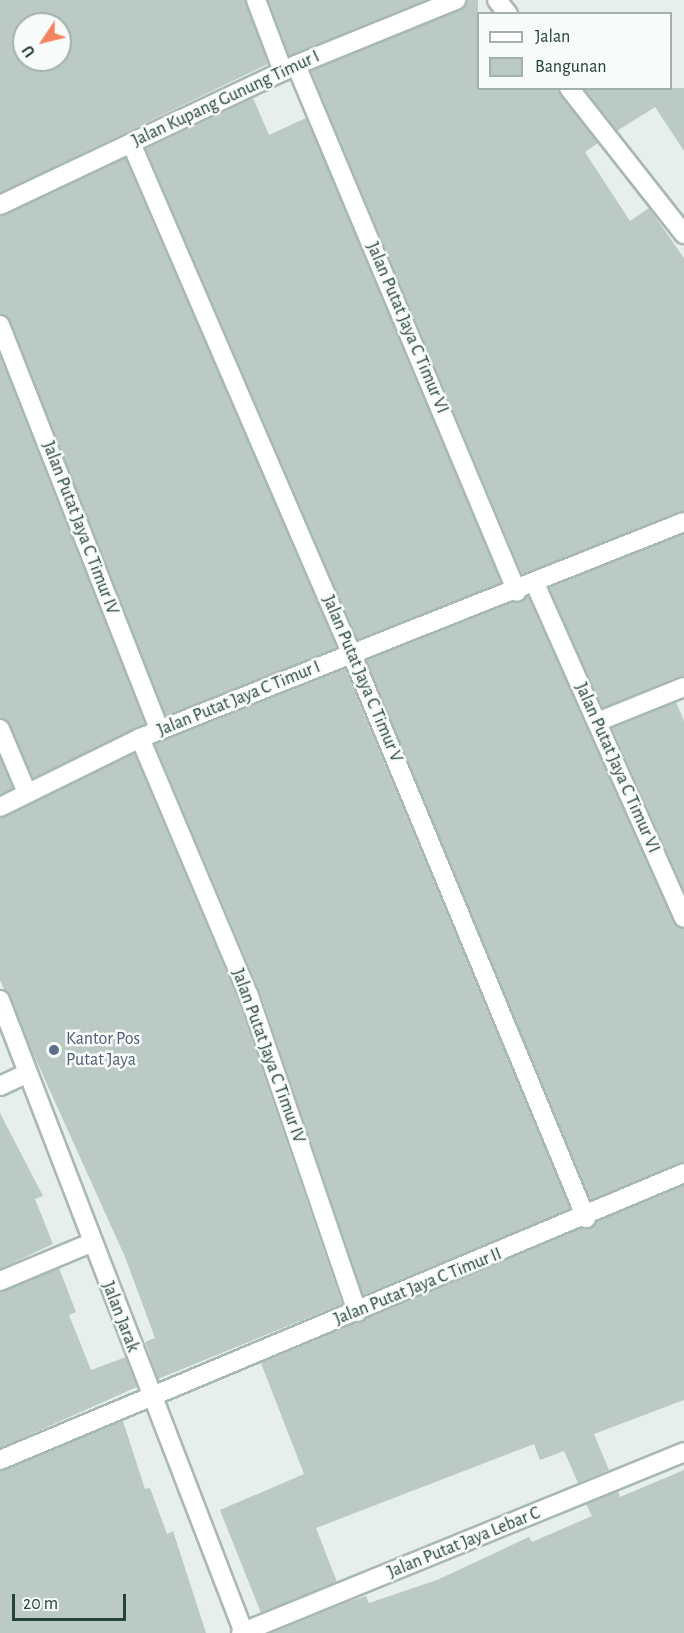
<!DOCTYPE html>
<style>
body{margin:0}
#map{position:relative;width:684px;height:1633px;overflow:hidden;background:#e6efeb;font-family:"Alegreya Sans",sans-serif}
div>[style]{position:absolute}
.building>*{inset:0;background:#bbcac4}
.roads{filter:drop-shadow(2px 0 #a8b8b2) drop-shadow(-2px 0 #a8b8b2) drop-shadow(0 2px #a8b8b2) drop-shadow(0 -2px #a8b8b2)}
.minor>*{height:18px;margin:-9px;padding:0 9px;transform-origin:9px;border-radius:9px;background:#fff}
.dots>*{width:16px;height:16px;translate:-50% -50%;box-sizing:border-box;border:3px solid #f7fbf9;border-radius:50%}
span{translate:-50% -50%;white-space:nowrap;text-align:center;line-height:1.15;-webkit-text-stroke:5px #f7fbf9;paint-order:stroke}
.street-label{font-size:18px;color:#24423a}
.service-label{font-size:18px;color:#4e5e75}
.left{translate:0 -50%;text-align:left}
.legend{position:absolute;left:477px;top:12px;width:195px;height:78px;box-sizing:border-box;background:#f7fbf9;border:2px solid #a3b1ad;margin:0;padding:8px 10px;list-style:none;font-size:18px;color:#24423a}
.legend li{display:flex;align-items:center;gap:12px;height:30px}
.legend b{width:30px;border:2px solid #a3b1ad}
.north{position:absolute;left:12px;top:12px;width:60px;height:60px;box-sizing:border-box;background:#f7fbf9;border:2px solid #a3b1ad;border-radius:50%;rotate:235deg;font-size:16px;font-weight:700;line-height:24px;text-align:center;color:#24423a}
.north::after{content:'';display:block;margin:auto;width:21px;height:27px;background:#f4845f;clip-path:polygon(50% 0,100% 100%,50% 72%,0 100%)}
.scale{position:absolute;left:12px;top:1594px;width:114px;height:27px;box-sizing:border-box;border:3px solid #24423a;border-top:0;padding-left:8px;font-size:18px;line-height:21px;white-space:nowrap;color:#24423a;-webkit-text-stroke:4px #f7fbf9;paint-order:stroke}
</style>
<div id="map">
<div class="building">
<div style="clip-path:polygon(evenodd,0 0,245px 0,268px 64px,0 193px,0 0,24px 24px,60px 24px,60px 60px,24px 60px,24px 24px)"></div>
<div style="clip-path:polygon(268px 0,426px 0,289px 56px)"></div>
<div style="clip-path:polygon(467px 0,478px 0,478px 88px,558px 88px,598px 143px,585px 152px,630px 221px,649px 208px,684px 258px,684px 511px,522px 574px,311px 71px,460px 10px)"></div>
<div style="clip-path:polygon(584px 88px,684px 88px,684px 151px,655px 107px,617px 131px)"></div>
<div style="clip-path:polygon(253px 98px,269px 135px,306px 118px,501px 583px,358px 640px,146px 149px)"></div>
<div style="clip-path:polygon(125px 158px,337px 648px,166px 716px,10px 321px,0 314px,0 216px)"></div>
<div style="clip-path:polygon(0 356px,145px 724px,33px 778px,10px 725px,0 718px)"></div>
<div style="clip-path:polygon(684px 534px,684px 676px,603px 708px,549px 588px)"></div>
<div style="clip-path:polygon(528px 596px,674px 923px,684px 929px,684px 1162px,591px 1200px,366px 660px)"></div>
<div style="clip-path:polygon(345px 669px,570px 1209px,363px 1295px,260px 992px,155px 744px)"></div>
<div style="clip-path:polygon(676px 702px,684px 721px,684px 890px,612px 728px)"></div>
<div style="clip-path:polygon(134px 753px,238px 1000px,342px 1304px,158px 1379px,145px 1342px,155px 1338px,125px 1257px,0 980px,0 818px)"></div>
<div style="clip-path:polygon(0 758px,13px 788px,0 794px)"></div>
<div style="clip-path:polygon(0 1113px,43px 1196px,35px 1199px,53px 1244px,0 1269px)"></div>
<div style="clip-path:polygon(684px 1185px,684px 1400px,594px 1434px,609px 1470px,578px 1483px,564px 1451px,540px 1460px,534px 1444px,316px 1528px,337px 1582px,261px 1613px,220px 1510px,304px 1474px,261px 1363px)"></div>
<div style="clip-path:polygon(59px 1268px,76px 1312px,69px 1315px,91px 1370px,126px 1357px,137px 1387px,0 1448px,0 1292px)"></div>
<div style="clip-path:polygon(123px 1421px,145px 1489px,150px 1488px,167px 1534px,173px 1531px,206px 1633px,0 1633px,0 1471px)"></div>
<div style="clip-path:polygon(684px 1470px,684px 1633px,271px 1633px,345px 1603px,366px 1596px,369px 1603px,437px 1580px,529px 1537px,532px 1542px,592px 1516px,586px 1504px,618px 1491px,620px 1497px)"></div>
</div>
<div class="roads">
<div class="minor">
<div style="left:256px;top:0;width:76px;rotate:69.2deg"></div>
<div style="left:497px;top:0;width:18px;rotate:52deg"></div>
<div style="left:296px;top:65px;width:571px;rotate:67.25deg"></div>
<div style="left:569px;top:88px;width:186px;rotate:51.8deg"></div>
<div style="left:131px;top:143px;width:558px;rotate:66.65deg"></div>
<div style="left:352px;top:655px;width:610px;rotate:67.43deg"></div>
<div style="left:0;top:205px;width:327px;rotate:-25.3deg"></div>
<div style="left:296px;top:65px;width:173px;rotate:-22.1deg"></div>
<div style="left:0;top:325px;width:436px;rotate:68.5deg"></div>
<div style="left:536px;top:586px;width:363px;rotate:66deg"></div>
<div style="left:597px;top:722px;width:94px;rotate:-21.9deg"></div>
<div style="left:0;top:729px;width:69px;rotate:67.1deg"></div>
<div style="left:140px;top:738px;width:280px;rotate:67.1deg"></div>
<div style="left:249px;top:996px;width:334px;rotate:71.1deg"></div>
<div style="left:0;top:807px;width:156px;rotate:-26.2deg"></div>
<div style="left:140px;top:738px;width:585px;rotate:-21.66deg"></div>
<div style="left:0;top:1000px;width:678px;rotate:68.92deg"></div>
<div style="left:0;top:1086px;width:29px;rotate:-25deg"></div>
<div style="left:0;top:1281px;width:99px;rotate:-22.7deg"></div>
<div style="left:0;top:1460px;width:742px;rotate:-22.76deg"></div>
<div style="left:241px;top:1633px;width:479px;rotate:-22.2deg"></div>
</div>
</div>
<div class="dots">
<div style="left:54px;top:1050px;background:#5c6f8a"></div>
</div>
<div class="street-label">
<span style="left:226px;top:99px;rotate:-25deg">Jalan Kupang Gunung Timur I</span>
<span style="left:407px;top:328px;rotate:67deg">Jalan Putat Jaya C Timur VI</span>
<span style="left:80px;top:528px;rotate:69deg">Jalan Putat Jaya C Timur IV</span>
<span style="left:362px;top:679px;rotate:67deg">Jalan Putat Jaya C Timur V</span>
<span style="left:239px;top:699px;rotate:-22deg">Jalan Putat Jaya C Timur I</span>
<span style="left:617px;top:768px;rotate:66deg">Jalan Putat Jaya C Timur VI</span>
<span style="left:268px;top:1056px;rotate:70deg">Jalan Putat Jaya C Timur IV</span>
<span style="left:418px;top:1287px;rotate:-22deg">Jalan Putat Jaya C Timur II</span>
<span style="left:120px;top:1317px;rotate:69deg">Jalan Jarak</span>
<span style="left:464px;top:1543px;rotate:-22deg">Jalan Putat Jaya Lebar C</span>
</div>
<div class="service-label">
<span class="left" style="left:66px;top:1050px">Kantor Pos<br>Putat Jaya</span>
</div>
<ul class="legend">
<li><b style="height:8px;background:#fff"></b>Jalan</li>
<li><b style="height:16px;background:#bbcac4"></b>Bangunan</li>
</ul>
<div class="north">U</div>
<div class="scale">20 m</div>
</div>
